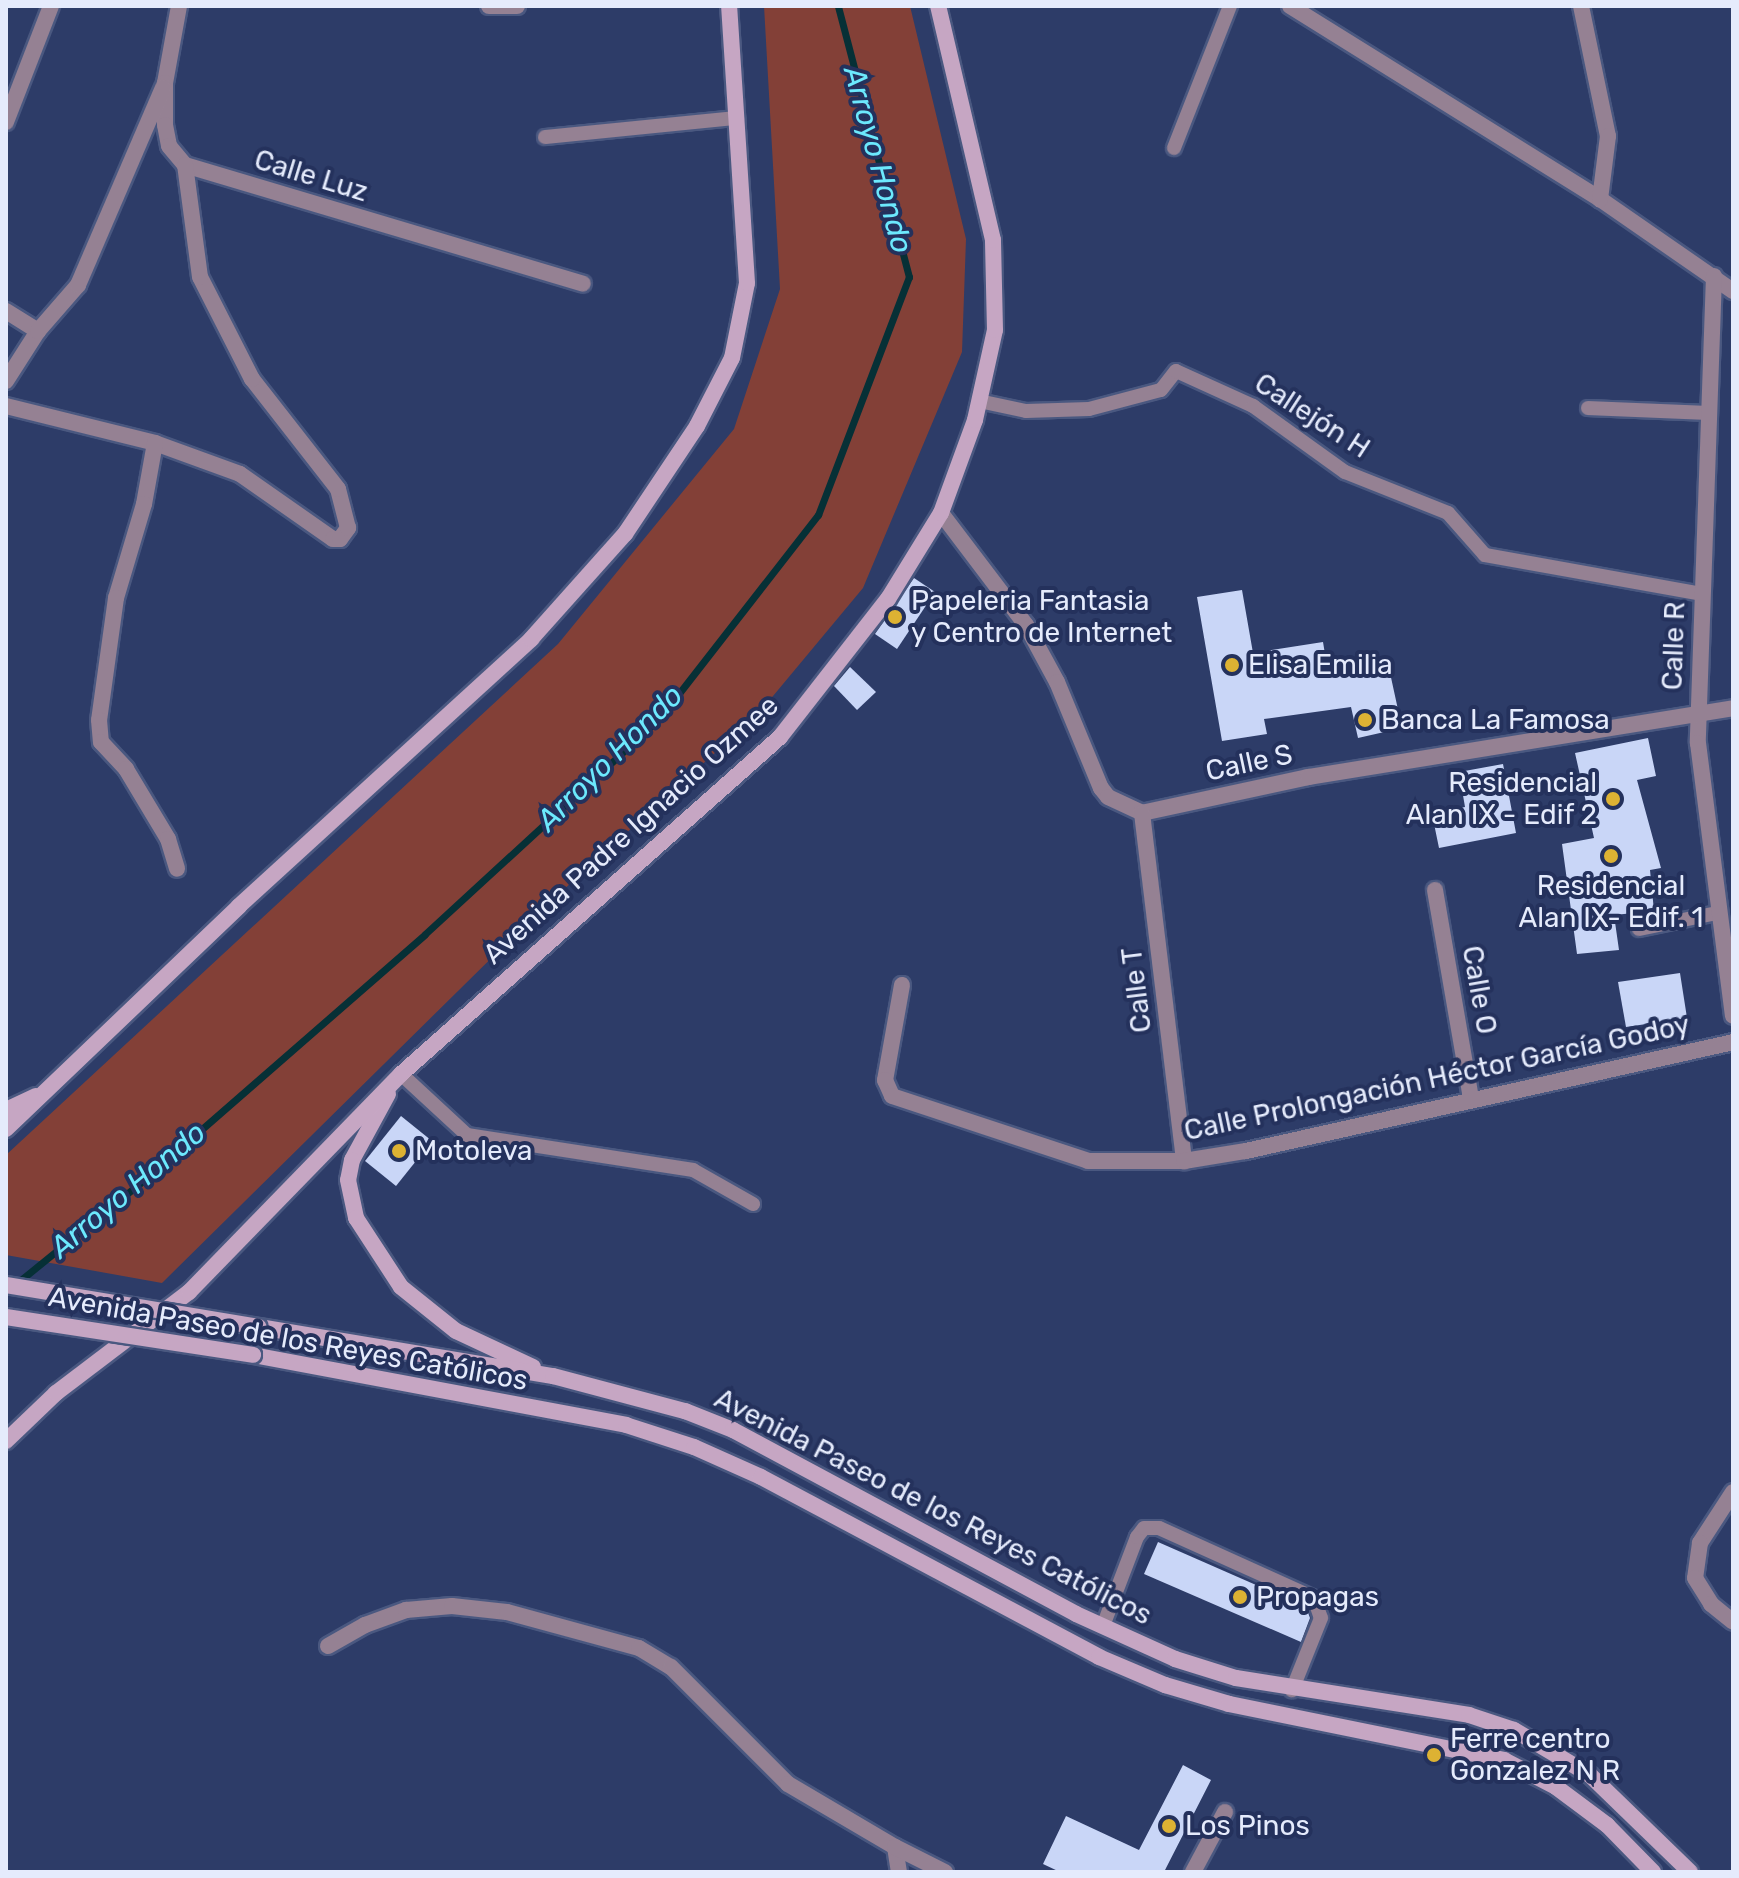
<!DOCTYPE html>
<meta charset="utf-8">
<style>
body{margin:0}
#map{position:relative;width:1739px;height:1878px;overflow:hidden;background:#2d3c68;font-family:Rubik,sans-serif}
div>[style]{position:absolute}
.green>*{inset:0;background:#834037}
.stream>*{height:7px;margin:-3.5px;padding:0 3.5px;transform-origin:3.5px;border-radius:3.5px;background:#063036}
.building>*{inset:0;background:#c9d6f7}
.roads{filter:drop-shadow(2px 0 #4a5880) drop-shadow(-2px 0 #4a5880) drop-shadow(0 2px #4a5880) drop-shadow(0 -2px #4a5880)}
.lane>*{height:14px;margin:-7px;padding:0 7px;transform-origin:7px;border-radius:7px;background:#958193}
.street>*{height:16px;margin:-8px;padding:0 8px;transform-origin:8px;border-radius:8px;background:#958193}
.secondary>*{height:16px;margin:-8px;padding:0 8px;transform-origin:8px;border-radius:8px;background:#c6a6c3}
.bridges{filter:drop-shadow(2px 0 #4a5880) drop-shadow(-2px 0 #4a5880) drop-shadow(0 2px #4a5880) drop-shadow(0 -2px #4a5880)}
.secondary-bridge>*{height:16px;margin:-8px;padding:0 8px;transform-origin:8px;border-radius:8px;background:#c6a6c3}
.dots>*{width:22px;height:22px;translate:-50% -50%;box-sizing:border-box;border:4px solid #24315c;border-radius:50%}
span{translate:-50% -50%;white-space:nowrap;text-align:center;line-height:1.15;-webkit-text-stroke:8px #24315c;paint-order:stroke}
.street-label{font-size:28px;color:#e5ebfc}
.poi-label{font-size:28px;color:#e5ebfc}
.left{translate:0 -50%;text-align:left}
.right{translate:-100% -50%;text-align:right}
.water-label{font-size:30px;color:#6ce9fd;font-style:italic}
.frame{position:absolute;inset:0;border:8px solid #e5ebfc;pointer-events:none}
</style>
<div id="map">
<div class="green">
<div style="clip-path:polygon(764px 6px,910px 6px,966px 239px,962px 352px,863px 588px,758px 714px,531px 919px,162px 1283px,6px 1255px,6px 1155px,558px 644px,734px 429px,780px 289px)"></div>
</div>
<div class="stream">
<div style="left:17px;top:1283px;width:159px;rotate:-39.1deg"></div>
<div style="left:140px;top:1183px;width:378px;rotate:-41.1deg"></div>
<div style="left:425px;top:934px;width:318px;rotate:-42.6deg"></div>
<div style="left:659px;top:719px;width:259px;rotate:-52.1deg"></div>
<div style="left:818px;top:515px;width:255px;rotate:-69.1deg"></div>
<div style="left:909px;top:277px;width:280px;rotate:-104.7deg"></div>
</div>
<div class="building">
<div style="clip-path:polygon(914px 578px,935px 592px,897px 649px,875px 634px)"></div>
<div style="clip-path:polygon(1242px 590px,1253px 653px,1323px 642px,1328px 672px,1387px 659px,1402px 728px,1358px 738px,1351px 707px,1264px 719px,1267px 734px,1222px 741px,1197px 597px)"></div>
<div style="clip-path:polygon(850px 667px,876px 692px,857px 710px,834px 686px)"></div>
<div style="clip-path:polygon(1648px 738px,1656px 776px,1637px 780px,1661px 868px,1650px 870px,1654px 911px,1614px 915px,1619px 950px,1577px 954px,1562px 844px,1594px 838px,1575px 753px)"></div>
<div style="clip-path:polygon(1503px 764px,1516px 833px,1439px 848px,1432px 814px,1465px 807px,1459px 772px)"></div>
<div style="clip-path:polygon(1680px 973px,1687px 1018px,1626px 1027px,1618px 982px)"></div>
<div style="clip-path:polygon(401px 1116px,432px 1141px,396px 1186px,365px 1161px)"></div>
<div style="clip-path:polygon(1158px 1542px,1306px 1607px,1310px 1618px,1301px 1642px,1144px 1574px)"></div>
<div style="clip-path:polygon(1183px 1765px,1211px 1780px,1164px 1872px,1060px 1872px,1043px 1864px,1066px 1816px,1139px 1850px)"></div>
</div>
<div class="roads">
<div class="lane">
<div style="left:545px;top:137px;width:193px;rotate:-5.7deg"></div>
<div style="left:1174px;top:148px;width:153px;rotate:-68.5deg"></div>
<div style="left:979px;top:401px;width:48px;rotate:12deg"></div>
<div style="left:1026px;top:411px;width:63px;rotate:-1.8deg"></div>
<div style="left:1089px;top:409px;width:74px;rotate:-14.8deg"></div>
<div style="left:1161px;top:390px;width:24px;rotate:-52deg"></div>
<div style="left:1176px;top:371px;width:85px;rotate:24.4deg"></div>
<div style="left:1253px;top:406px;width:113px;rotate:35.7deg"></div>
<div style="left:1345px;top:472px;width:111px;rotate:21.7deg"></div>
<div style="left:1448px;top:513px;width:56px;rotate:48.6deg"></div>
<div style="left:1485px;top:555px;width:220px;rotate:10.2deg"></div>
<div style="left:1588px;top:408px;width:120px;rotate:2.4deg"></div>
<div style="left:1639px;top:929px;width:80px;rotate:-11.6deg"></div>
<div style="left:401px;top:1074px;width:90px;rotate:42.7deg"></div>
<div style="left:467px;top:1135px;width:229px;rotate:8.8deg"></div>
<div style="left:693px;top:1170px;width:69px;rotate:29.5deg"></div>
<div style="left:1103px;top:1626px;width:95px;rotate:-69.1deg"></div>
<div style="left:1137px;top:1537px;width:11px;rotate:-52deg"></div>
<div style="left:1144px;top:1528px;width:15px"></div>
<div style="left:1159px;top:1528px;width:170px;rotate:24.3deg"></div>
<div style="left:1314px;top:1598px;width:21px;rotate:71deg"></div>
<div style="left:1321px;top:1618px;width:78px;rotate:111.9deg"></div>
</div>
<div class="street">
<div style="left:179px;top:6px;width:78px;rotate:100.3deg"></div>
<div style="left:165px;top:83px;width:42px;rotate:90deg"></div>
<div style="left:165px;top:125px;width:21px;rotate:79deg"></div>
<div style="left:169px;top:146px;width:25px;rotate:50deg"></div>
<div style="left:185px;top:165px;width:415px;rotate:16.6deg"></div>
<div style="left:489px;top:6px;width:28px"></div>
<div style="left:1290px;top:6px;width:365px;rotate:31.9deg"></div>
<div style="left:1600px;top:199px;width:162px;rotate:34.7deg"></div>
<div style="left:1581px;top:6px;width:133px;rotate:78.3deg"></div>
<div style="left:1608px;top:136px;width:64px;rotate:97.2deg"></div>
<div style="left:6px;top:122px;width:124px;rotate:-68.8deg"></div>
<div style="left:1714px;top:276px;width:467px;rotate:92deg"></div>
<div style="left:1698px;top:743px;width:275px;rotate:82.7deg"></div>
<div style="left:6px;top:311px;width:38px;rotate:32deg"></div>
<div style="left:6px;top:381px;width:59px;rotate:-57.4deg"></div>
<div style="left:38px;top:331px;width:61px;rotate:-49deg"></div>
<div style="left:78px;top:285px;width:215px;rotate:-66.7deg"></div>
<div style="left:6px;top:406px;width:154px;rotate:13.9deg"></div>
<div style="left:155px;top:443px;width:90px;rotate:20deg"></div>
<div style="left:240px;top:474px;width:113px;rotate:35deg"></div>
<div style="left:333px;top:539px;width:7px"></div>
<div style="left:340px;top:539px;width:14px;rotate:-54deg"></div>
<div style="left:348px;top:528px;width:40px;rotate:-104.4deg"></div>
<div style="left:338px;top:489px;width:140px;rotate:-128deg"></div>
<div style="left:252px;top:379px;width:114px;rotate:-117deg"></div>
<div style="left:200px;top:277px;width:113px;rotate:-97.6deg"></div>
<div style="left:155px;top:443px;width:62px;rotate:100.2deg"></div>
<div style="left:144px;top:504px;width:98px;rotate:106.6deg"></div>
<div style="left:116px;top:598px;width:123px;rotate:97.9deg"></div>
<div style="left:99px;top:720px;width:22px;rotate:85deg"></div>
<div style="left:101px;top:742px;width:37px;rotate:47deg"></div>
<div style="left:126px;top:769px;width:82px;rotate:59deg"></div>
<div style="left:168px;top:839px;width:31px;rotate:73deg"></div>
<div style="left:941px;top:513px;width:141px;rotate:52.8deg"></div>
<div style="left:1026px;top:625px;width:65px;rotate:61.5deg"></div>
<div style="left:1057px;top:682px;width:115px;rotate:67.5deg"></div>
<div style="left:1101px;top:788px;width:11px;rotate:52deg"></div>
<div style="left:1108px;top:797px;width:38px;rotate:25deg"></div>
<div style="left:1142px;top:813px;width:170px;rotate:-12.2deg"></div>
<div style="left:1308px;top:777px;width:431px;rotate:-9.2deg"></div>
<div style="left:1142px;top:813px;width:351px;rotate:83.1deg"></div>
<div style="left:1435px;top:890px;width:212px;rotate:80.2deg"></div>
<div style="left:902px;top:985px;width:97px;rotate:100.1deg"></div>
<div style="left:885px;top:1080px;width:17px;rotate:66deg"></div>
<div style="left:892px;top:1096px;width:206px;rotate:18.3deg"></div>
<div style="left:1088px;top:1161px;width:96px"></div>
<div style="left:1184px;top:1161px;width:63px;rotate:-9.2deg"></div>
<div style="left:1246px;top:1151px;width:499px;rotate:-12.6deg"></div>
<div style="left:1733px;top:1492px;width:61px;rotate:122.9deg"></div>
<div style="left:1700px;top:1543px;width:35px;rotate:98deg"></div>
<div style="left:1695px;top:1578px;width:31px;rotate:58deg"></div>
<div style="left:1711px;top:1604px;width:28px;rotate:39deg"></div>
<div style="left:328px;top:1646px;width:43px;rotate:-29.6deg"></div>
<div style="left:365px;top:1625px;width:44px;rotate:-20.1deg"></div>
<div style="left:406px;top:1610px;width:46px;rotate:-5deg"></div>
<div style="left:452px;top:1606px;width:55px;rotate:6.2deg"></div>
<div style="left:507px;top:1612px;width:137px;rotate:15.3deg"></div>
<div style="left:639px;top:1648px;width:37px;rotate:31deg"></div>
<div style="left:671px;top:1667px;width:165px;rotate:45deg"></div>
<div style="left:788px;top:1784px;width:124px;rotate:30.5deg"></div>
<div style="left:895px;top:1847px;width:25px;rotate:81deg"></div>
<div style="left:895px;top:1847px;width:56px;rotate:26.6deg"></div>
<div style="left:1193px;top:1872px;width:68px;rotate:-61.9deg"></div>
</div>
<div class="secondary">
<div style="left:388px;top:1094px;width:75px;rotate:118.6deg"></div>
<div style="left:352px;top:1160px;width:20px;rotate:101deg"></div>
<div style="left:348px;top:1180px;width:39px;rotate:78deg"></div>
<div style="left:356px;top:1218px;width:82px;rotate:56.9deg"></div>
<div style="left:401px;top:1287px;width:70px;rotate:38.7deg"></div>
<div style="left:456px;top:1331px;width:85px;rotate:25.1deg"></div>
<div style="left:6px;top:1110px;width:33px;rotate:-25deg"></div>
<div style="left:6px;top:1129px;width:323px;rotate:-43.7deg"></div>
<div style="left:239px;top:906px;width:396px;rotate:-42.4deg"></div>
<div style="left:531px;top:639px;width:141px;rotate:-48.2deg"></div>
<div style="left:625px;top:534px;width:130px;rotate:-56.3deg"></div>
<div style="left:697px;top:426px;width:76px;rotate:-62.8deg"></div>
<div style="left:732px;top:358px;width:76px;rotate:-78.7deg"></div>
<div style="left:747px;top:283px;width:278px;rotate:-93.7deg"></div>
<div style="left:259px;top:1327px;width:298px;rotate:9.5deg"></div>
<div style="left:553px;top:1376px;width:137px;rotate:14.9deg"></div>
<div style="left:685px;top:1411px;width:52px;rotate:21.6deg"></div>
<div style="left:733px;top:1430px;width:389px;rotate:28.2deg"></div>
<div style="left:1076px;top:1614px;width:109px;rotate:24.4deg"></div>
<div style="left:1175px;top:1659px;width:64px;rotate:17.3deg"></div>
<div style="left:1236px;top:1678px;width:236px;rotate:9deg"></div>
<div style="left:1469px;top:1715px;width:47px;rotate:18.4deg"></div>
<div style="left:1514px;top:1730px;width:88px;rotate:30.6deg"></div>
<div style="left:1590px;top:1775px;width:139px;rotate:44.1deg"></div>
<div style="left:253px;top:1355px;width:380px;rotate:10.6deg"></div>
<div style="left:626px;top:1425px;width:71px;rotate:17.9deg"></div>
<div style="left:694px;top:1447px;width:73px;rotate:24.1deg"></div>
<div style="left:761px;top:1477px;width:383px;rotate:28deg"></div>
<div style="left:1099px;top:1657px;width:72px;rotate:23deg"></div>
<div style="left:1165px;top:1685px;width:67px;rotate:16.5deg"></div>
<div style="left:1229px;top:1704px;width:281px;rotate:11.5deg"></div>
<div style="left:1504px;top:1760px;width:59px;rotate:27.4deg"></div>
<div style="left:1556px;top:1787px;width:64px;rotate:36.7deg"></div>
<div style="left:1607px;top:1825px;width:66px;rotate:45.6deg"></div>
<div style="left:6px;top:1441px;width:69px;rotate:-43.8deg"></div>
<div style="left:56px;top:1393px;width:167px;rotate:-37.2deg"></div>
<div style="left:189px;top:1292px;width:304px;rotate:-45.8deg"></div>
<div style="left:401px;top:1074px;width:507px;rotate:-41.64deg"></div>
<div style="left:780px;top:737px;width:175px;rotate:-52deg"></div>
<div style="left:888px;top:599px;width:101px;rotate:-58.4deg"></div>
<div style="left:941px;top:513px;width:99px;rotate:-69.9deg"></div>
<div style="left:975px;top:420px;width:92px;rotate:-77.5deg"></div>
<div style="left:995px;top:330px;width:90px;rotate:-91.3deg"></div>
<div style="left:993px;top:240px;width:240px;rotate:-103.2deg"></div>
</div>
</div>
<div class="bridges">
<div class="secondary-bridge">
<div style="left:6px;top:1285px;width:256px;rotate:9.4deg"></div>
<div style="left:6px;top:1317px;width:250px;rotate:8.7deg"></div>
</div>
</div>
<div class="dots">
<div style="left:895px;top:617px;background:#ddb233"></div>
<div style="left:1232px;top:665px;background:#ddb233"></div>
<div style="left:1365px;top:720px;background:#ddb233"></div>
<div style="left:1613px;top:799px;background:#ddb233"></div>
<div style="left:1611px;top:856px;background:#ddb233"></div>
<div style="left:399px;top:1151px;background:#ddb233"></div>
<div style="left:1240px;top:1597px;background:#ddb233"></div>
<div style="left:1434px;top:1755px;background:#ddb233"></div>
<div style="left:1169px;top:1826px;background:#ddb233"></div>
</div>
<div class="street-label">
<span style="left:311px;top:176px;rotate:17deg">Calle Luz</span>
<span style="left:1312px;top:416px;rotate:33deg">Callejón H</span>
<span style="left:1674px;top:646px;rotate:-88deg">Calle R</span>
<span style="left:1249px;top:763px;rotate:-12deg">Calle S</span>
<span style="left:631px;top:830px;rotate:-42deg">Avenida Padre Ignacio Ozmee</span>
<span style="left:1137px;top:990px;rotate:-97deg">Calle T</span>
<span style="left:1479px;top:990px;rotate:80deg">Calle O</span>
<span style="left:1437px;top:1078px;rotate:-12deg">Calle Prolongación Héctor García Godoy</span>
<span style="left:288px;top:1339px;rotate:10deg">Avenida Paseo de los Reyes Católicos</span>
<span style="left:933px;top:1507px;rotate:27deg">Avenida Paseo de los Reyes Católicos</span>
</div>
<div class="poi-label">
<span class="left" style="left:911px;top:617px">Papeleria Fantasia<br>y Centro de Internet</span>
<span class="left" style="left:1248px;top:665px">Elisa Emilia</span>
<span class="left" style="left:1381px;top:720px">Banca La Famosa</span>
<span class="right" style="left:1597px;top:799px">Residencial<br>Alan IX - Edif 2</span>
<span style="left:1611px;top:902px">Residencial<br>Alan IX- Edif. 1</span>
<span class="left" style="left:415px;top:1151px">Motoleva</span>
<span class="left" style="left:1256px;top:1597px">Propagas</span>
<span class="left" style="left:1450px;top:1755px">Ferre centro<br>Gonzalez N R</span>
<span class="left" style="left:1185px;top:1826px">Los Pinos</span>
</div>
<div class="water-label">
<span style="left:878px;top:160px;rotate:75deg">Arroyo Hondo</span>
<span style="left:610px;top:758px;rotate:-45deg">Arroyo Hondo</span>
<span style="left:128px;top:1190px;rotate:-40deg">Arroyo Hondo</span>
</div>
<div class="frame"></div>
</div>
